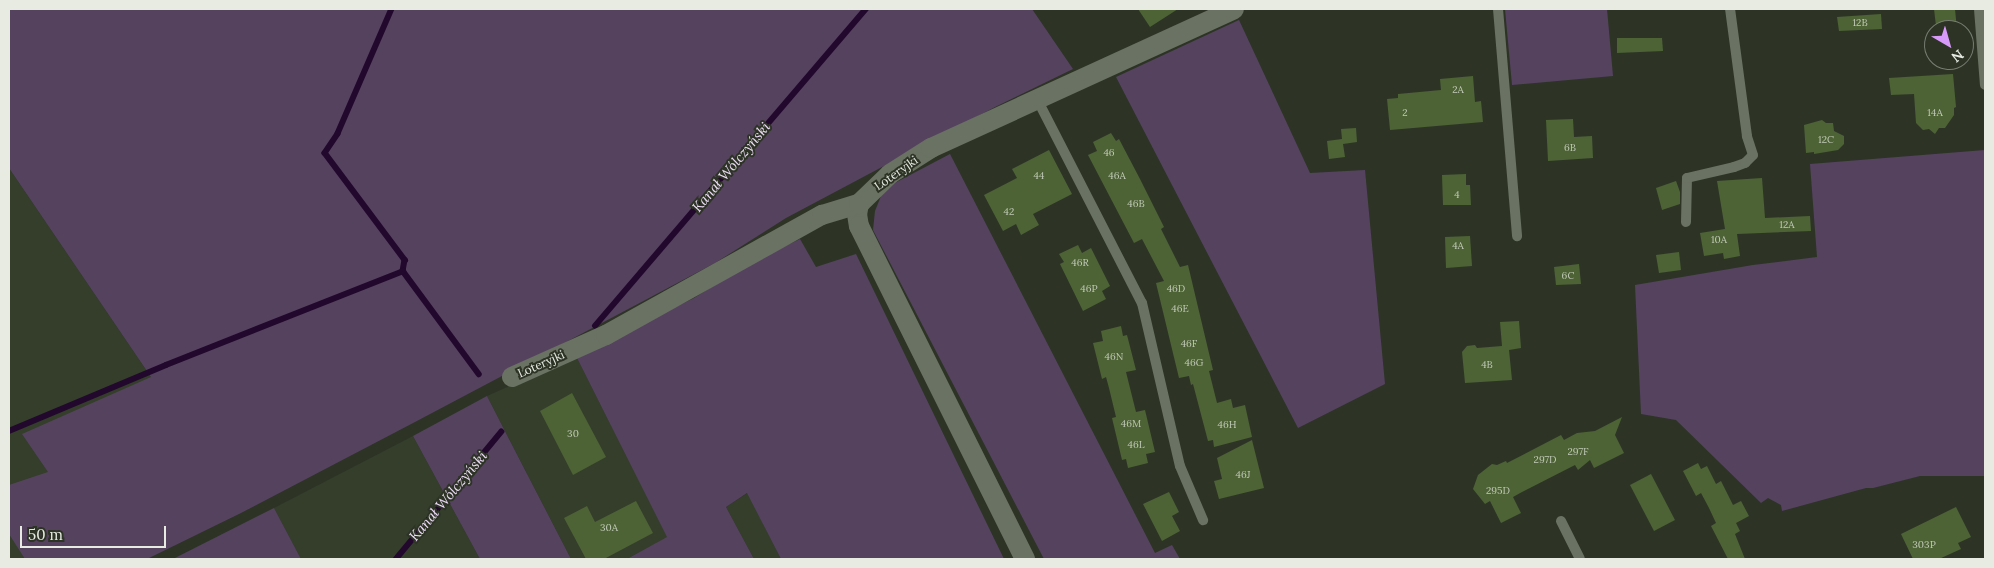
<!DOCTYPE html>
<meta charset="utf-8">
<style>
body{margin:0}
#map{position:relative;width:1994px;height:568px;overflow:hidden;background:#2d3426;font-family:Lora,serif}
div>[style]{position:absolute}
.built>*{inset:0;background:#343e2b}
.green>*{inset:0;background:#55425f}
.stream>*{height:5.5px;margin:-2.75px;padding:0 2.75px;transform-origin:2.75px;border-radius:2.75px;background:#22082d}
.building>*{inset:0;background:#4d6335}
.lane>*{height:10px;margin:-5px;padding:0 5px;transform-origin:5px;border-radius:5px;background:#6a7263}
.street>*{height:20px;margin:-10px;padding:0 10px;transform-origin:10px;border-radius:10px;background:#6a7263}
span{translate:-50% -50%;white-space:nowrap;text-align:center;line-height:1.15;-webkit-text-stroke:4px #2d3426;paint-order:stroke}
.number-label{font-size:10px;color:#c0c9b7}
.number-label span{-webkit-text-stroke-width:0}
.street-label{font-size:12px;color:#e7ebe2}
.water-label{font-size:14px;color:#eedcf8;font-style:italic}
.frame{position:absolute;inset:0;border:10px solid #e7ebe2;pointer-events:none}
.north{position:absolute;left:1924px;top:20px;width:50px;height:50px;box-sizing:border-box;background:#2d3426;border:1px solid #777d71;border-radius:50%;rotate:142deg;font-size:14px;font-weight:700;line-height:20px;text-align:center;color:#e7ebe2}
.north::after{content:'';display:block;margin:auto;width:18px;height:22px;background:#d89af8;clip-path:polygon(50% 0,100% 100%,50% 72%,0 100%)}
.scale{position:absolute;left:20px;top:526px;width:146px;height:22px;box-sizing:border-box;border:2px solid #e7ebe2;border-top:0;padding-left:6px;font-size:15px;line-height:18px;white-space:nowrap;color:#e7ebe2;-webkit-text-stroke:4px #2d3426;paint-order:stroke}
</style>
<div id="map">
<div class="built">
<div style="clip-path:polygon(9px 168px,151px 377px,147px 559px,9px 559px)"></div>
<div style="clip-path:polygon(576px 356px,668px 537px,627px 559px,571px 559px,487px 396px)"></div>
<div style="clip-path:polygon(413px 436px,480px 559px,301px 559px,274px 508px)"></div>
<div style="clip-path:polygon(748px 493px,781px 559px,754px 559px,726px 507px)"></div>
</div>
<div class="green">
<div style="clip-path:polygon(9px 9px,1032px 9px,1073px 69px,995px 107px,786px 218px,715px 263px,415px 422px,241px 513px,147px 559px,25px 559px,9px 534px,9px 485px,48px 472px,22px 434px,151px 377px,9px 168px)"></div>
<div style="clip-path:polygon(1505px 9px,1607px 9px,1613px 76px,1512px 85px)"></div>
<div style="clip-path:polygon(1239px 20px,1310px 173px,1365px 170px,1385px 384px,1298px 428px,1116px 77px)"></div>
<div style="clip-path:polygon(1985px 150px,1985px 476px,1920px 476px,1873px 488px,1866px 488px,1782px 511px,1781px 505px,1768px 498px,1761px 503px,1676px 420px,1641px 414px,1635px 285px,1753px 265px,1817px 257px,1810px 164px)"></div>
<div style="clip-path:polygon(950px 154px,1155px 553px,1172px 545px,1180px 559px,1044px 559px,873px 230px,875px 211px,881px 196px,891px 185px)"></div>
<div style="clip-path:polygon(800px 239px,816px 267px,856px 254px,1004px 559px,781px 559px,747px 493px,726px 507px,754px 559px,627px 559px,667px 537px,576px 356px,694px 298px,752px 262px)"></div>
<div style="clip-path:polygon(487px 396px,509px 439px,571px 559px,480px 559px,413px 436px)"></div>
<div style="clip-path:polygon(274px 508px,301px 559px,173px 559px)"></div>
</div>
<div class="stream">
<div style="left:392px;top:9px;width:136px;rotate:113.4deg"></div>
<div style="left:338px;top:134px;width:23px;rotate:124deg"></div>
<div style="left:325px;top:153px;width:134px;rotate:53.2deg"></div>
<div style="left:405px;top:260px;width:11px;rotate:100deg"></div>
<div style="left:403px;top:271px;width:128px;rotate:53.6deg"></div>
<div style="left:595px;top:326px;width:417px;rotate:-49.5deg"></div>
<div style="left:9px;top:431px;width:170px;rotate:-22.8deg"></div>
<div style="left:166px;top:365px;width:255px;rotate:-21.6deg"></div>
<div style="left:396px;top:559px;width:165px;rotate:-50.4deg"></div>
</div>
<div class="building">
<div style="clip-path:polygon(1138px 9px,1178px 9px,1150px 27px)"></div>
<div style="clip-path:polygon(1934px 9px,1955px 9px,1957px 30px,1939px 30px,1939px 26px,1936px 26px)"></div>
<div style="clip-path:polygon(1881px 14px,1882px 29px,1839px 31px,1837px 17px)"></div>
<div style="clip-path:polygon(1617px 38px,1662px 38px,1663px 51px,1617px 53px)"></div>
<div style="clip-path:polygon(1953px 74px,1956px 107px,1954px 108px,1954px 115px,1945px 128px,1939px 128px,1935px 134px,1929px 129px,1923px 130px,1916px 123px,1914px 94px,1891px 95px,1889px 78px)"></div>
<div style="clip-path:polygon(1473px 76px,1475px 102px,1481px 101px,1483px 122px,1390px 130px,1387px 99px,1398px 98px,1398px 94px,1441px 90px,1440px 79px)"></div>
<div style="clip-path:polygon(1573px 119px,1574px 137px,1592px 136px,1593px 158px,1548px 161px,1546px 120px)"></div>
<div style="clip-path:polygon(1822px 120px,1826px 123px,1833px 123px,1834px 131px,1844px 136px,1844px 144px,1838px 150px,1814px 154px,1814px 152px,1806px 153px,1804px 125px)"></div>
<div style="clip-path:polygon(1356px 128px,1357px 142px,1343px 144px,1345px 157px,1329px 159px,1327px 141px,1342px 139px,1341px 129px)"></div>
<div style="clip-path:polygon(1111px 133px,1116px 141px,1119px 139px,1140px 179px,1164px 227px,1161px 229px,1180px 267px,1188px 265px,1213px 370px,1209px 371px,1217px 403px,1231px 399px,1233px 408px,1245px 405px,1252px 437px,1214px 447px,1213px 440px,1208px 441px,1193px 384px,1191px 385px,1189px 376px,1179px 378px,1156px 283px,1164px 281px,1142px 239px,1134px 243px,1088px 155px,1097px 151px,1093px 142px)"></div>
<div style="clip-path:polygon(1049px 150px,1072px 194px,1033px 214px,1039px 225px,1021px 235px,1016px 224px,1003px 231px,984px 195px,1017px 178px,1012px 169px)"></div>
<div style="clip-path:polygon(1466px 174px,1466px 185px,1470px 185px,1471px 205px,1443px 205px,1442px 175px)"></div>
<div style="clip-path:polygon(1762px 178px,1765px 218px,1810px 216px,1811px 231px,1737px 234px,1740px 256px,1724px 259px,1723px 253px,1704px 256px,1700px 233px,1725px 229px,1717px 181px)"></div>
<div style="clip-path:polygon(1676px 181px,1680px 192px,1680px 204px,1662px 210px,1656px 188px)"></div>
<div style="clip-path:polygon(1470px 236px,1472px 266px,1446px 268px,1445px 237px)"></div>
<div style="clip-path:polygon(1078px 245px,1082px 253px,1091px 248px,1110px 286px,1102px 291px,1106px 299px,1083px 311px,1060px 264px,1064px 262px,1059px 254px)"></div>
<div style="clip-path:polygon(1679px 252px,1681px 270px,1659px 273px,1656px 255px)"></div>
<div style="clip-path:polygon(1579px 264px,1581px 284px,1556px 285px,1554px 267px)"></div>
<div style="clip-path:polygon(1519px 321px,1521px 348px,1509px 350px,1512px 380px,1465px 383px,1462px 352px,1467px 346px,1475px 345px,1477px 348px,1502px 346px,1500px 322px)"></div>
<div style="clip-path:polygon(1121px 326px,1123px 336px,1127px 335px,1136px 370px,1126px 372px,1136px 412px,1145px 410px,1155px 452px,1146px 454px,1148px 463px,1128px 468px,1126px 459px,1122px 460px,1112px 418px,1116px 417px,1109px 388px,1106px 377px,1102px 379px,1093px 343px,1103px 341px,1101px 331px)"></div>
<div style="clip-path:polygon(572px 393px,606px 457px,573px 475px,540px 411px)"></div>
<div style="clip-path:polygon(1622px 417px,1615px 435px,1624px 453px,1594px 468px,1590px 460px,1578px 470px,1575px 465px,1522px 492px,1513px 497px,1521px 513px,1501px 523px,1490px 501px,1485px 504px,1473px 489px,1478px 475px,1492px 464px,1497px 465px,1506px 461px,1507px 463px,1561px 435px,1564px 440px,1577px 433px,1595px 431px)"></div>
<div style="clip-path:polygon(1252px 440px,1264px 488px,1219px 499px,1214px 481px,1222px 479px,1217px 458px)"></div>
<div style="clip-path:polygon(1698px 463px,1701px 469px,1707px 466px,1716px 484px,1721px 481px,1733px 505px,1741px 501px,1749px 516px,1736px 523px,1740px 531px,1735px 534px,1745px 559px,1728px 559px,1711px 526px,1716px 523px,1709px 508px,1701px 493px,1696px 496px,1683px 471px)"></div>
<div style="clip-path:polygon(1651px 474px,1675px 520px,1654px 531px,1630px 485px)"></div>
<div style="clip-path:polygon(1169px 492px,1179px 512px,1172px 516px,1180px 531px,1162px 541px,1143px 504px)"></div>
<div style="clip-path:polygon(636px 501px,653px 533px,604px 559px,586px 559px,564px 518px,587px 506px,595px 522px)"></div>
<div style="clip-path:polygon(1956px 507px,1971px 537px,1958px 543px,1961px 549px,1939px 559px,1913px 559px,1901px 534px)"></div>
</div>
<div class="lane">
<div style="left:1498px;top:9px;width:228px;rotate:85.2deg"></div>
<div style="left:1979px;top:9px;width:76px;rotate:85.5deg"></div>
<div style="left:1038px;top:101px;width:227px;rotate:62.8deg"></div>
<div style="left:1142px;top:303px;width:167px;rotate:76.9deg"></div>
<div style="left:1180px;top:466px;width:59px;rotate:66.9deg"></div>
<div style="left:1686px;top:222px;width:44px;rotate:-88.7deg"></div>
<div style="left:1687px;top:178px;width:48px;rotate:-13.2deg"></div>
<div style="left:1734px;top:167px;width:12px;rotate:-20deg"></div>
<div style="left:1745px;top:163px;width:11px;rotate:-45deg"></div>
<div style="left:1753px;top:155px;width:20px;rotate:-108deg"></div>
<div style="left:1747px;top:136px;width:128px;rotate:-97.6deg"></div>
<div style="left:1561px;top:521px;width:42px;rotate:63.4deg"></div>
</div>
<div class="street">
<div style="left:859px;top:204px;width:10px;rotate:101deg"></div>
<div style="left:857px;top:214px;width:12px;rotate:81deg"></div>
<div style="left:859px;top:226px;width:372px;rotate:63.5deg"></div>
<div style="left:512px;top:377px;width:103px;rotate:-24.1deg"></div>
<div style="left:606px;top:335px;width:247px;rotate:-29.1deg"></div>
<div style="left:822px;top:215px;width:39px;rotate:-17deg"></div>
<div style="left:859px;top:204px;width:43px;rotate:-44.1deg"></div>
<div style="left:890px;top:174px;width:49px;rotate:-32.4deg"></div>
<div style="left:931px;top:148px;width:333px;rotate:-24.6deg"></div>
</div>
<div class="number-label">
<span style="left:1860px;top:23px">12B</span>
<span style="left:1458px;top:90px">2A</span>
<span style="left:1405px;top:113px">2</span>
<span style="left:1935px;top:113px">14A</span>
<span style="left:1826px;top:140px">12C</span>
<span style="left:1570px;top:148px">6B</span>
<span style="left:1109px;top:153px">46</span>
<span style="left:1039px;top:176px">44</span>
<span style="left:1117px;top:176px">46A</span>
<span style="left:1457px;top:195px">4</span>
<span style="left:1136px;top:204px">46B</span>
<span style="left:1009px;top:212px">42</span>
<span style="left:1787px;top:225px">12A</span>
<span style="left:1719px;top:240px">10A</span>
<span style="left:1458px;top:246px">4A</span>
<span style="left:1080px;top:263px">46R</span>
<span style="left:1568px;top:276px">6C</span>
<span style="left:1089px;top:289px">46P</span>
<span style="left:1176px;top:289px">46D</span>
<span style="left:1180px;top:309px">46E</span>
<span style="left:1189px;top:344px">46F</span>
<span style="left:1114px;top:357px">46N</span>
<span style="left:1194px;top:363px">46G</span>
<span style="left:1487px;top:365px">4B</span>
<span style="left:1131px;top:424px">46M</span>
<span style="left:1227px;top:425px">46H</span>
<span style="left:573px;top:434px">30</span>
<span style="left:1136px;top:445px">46L</span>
<span style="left:1578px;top:452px">297F</span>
<span style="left:1545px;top:460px">297D</span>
<span style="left:1243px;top:475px">46J</span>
<span style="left:1498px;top:491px">295D</span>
<span style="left:609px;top:528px">30A</span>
<span style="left:1924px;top:545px">303P</span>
</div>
<div class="street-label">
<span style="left:896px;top:173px;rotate:-35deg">Loteryjki</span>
<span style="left:541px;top:364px;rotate:-24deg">Loteryjki</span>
</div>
<div class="water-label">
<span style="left:731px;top:167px;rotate:-50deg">Kanał Wólczyński</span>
<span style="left:448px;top:496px;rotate:-50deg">Kanał Wólczyński</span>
</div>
<div class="frame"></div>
<div class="north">N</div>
<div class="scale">50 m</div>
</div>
